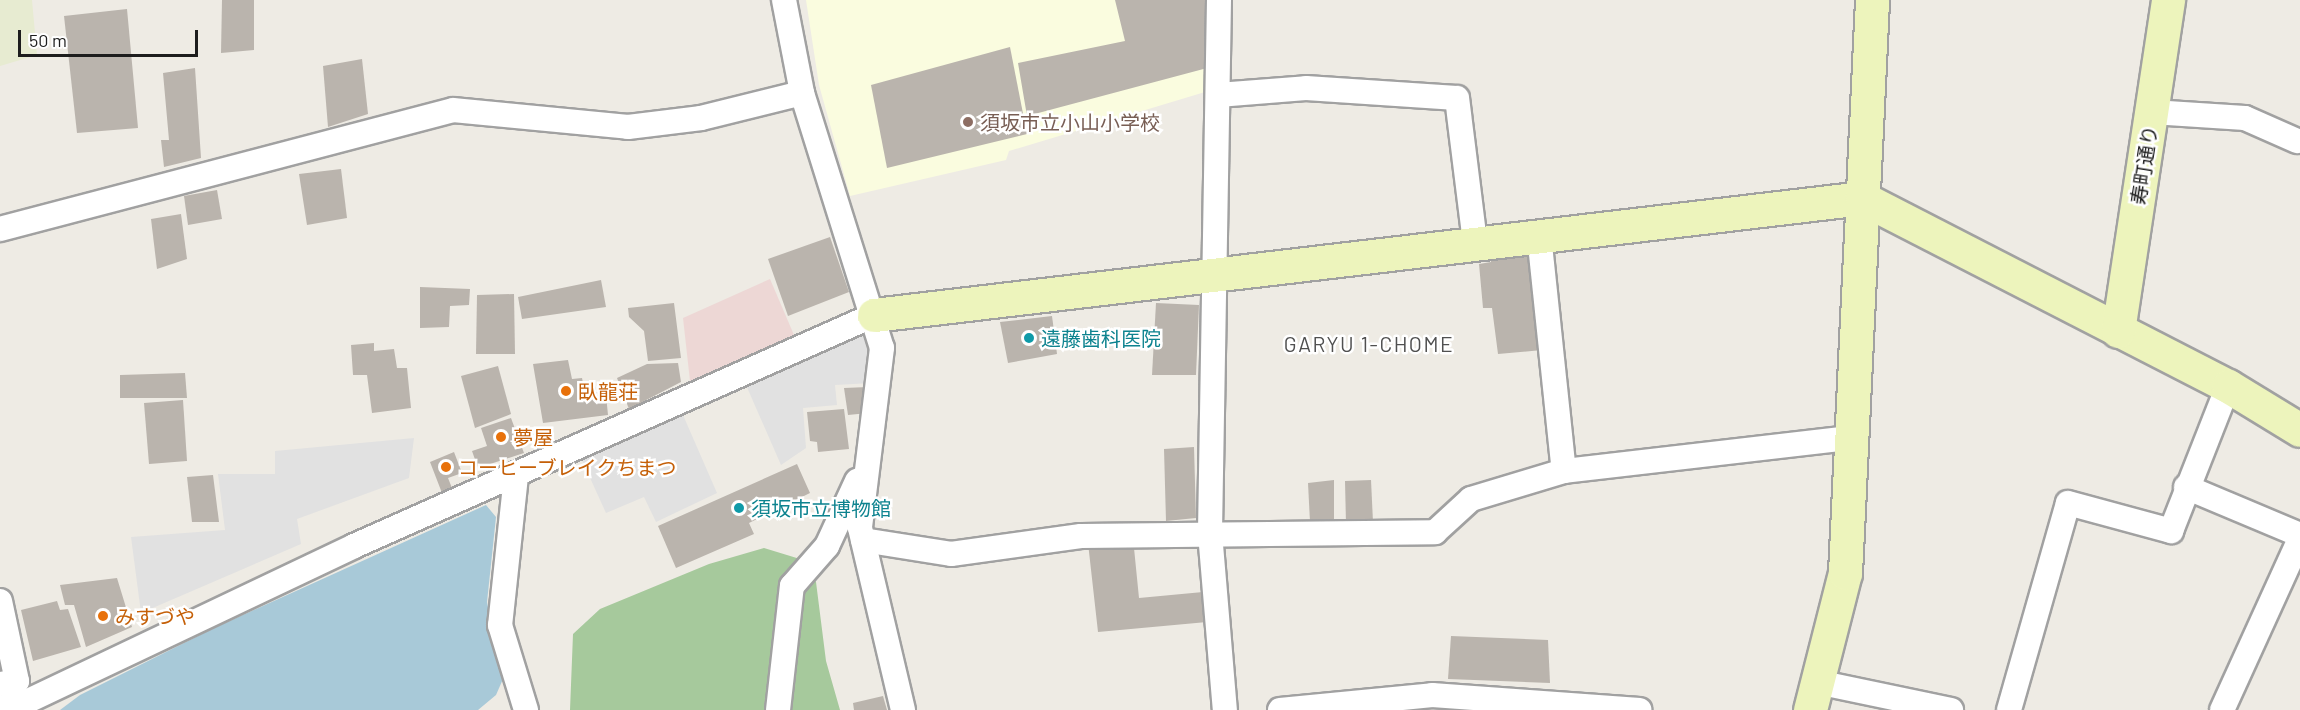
<!DOCTYPE html>
<meta charset="utf-8">
<style>
body{margin:0}
#map{position:relative;width:2300px;height:710px;overflow:hidden;background:#eeebe4;font-family:Barlow,"Noto Sans JP",sans-serif}
div>[style]{position:absolute}
.commercial>*{inset:0;background:#edd7d5}
.education>*{inset:0;background:#fafcdf}
.farmland>*{inset:0;background:#e7ebd1}
.forest>*{inset:0;background:#a6c99c}
.parking>*{inset:0;background:#e1e1e1}
.water>*{inset:0;background:#a8c9d8}
.building>*{inset:0;background:#bab4ad}
.roads{filter:drop-shadow(2px 0 #a1a1a1) drop-shadow(-2px 0 #a1a1a1) drop-shadow(0 2px #a1a1a1) drop-shadow(0 -2px #a1a1a1)}
.street>*{height:24px;margin:-12px;padding:0 12px;transform-origin:12px;border-radius:12px;background:#fff}
.secondary>*{height:33px;margin:-16.5px;padding:0 16.5px;transform-origin:16.5px;border-radius:16.5px;background:#edf4bc}
.dots>*{width:16px;height:16px;translate:-50% -50%;box-sizing:border-box;border:3px solid #fff;border-radius:50%}
span{translate:-50% -50%;white-space:nowrap;text-align:center;line-height:1.15;-webkit-text-stroke:5px #fff;paint-order:stroke}
.education-label{font-size:20px;color:#785e54}
.left{translate:0 -50%;text-align:left}
.street-label{font-size:20px;color:#1d1d1d}
.culture-label{font-size:20px;color:#0d838f}
.food-label{font-size:20px;color:#c56008}
.neighbourhood-label{font-size:21px;color:#505050;letter-spacing:1.5px}
.scale{position:absolute;left:18px;top:30px;width:180px;height:27px;box-sizing:border-box;border:3px solid #1d1d1d;border-top:0;padding-left:8px;font-size:18px;line-height:21px;white-space:nowrap;color:#1d1d1d;-webkit-text-stroke:4px #fff;paint-order:stroke}
</style>
<div id="map">
<div class="commercial">
<div style="clip-path:polygon(770px 279px,794px 335px,690px 381px,683px 318px)"></div>
</div>
<div class="education">
<div style="clip-path:polygon(806px 0,1204px 0,1205px 92px,1009px 151px,1006px 160px,850px 196px,819px 85px)"></div>
</div>
<div class="farmland">
<div style="clip-path:polygon(0 0,32px 0,37px 55px,0 66px)"></div>
</div>
<div class="forest">
<div style="clip-path:polygon(764px 548px,800px 559px,816px 582px,826px 661px,840px 710px,570px 710px,573px 634px,600px 609px,709px 564px)"></div>
</div>
<div class="parking">
<div style="clip-path:polygon(865px 331px,872px 383px,835px 385px,837px 405px,803px 408px,806px 448px,781px 465px,746px 385px)"></div>
<div style="clip-path:polygon(683px 415px,717px 493px,656px 522px,644px 497px,606px 513px,581px 458px)"></div>
<div style="clip-path:polygon(414px 438px,409px 478px,297px 519px,301px 544px,141px 613px,131px 537px,225px 530px,218px 474px,275px 474px,275px 451px)"></div>
</div>
<div class="water">
<div style="clip-path:polygon(486px 505px,496px 517px,487px 602px,503px 679px,496px 695px,478px 710px,60px 710px,80px 695px,212px 629px)"></div>
</div>
<div class="building">
<div style="clip-path:polygon(222px 0,254px 0,254px 50px,221px 53px)"></div>
<div style="clip-path:polygon(1115px 0,1213px 0,1226px 63px,1027px 116px,1018px 63px,1125px 41px)"></div>
<div style="clip-path:polygon(127px 9px,138px 128px,77px 133px,64px 16px)"></div>
<div style="clip-path:polygon(1010px 47px,1027px 134px,887px 168px,871px 85px)"></div>
<div style="clip-path:polygon(362px 59px,368px 114px,328px 127px,323px 66px)"></div>
<div style="clip-path:polygon(195px 68px,201px 158px,164px 167px,161px 140px,169px 140px,163px 73px)"></div>
<div style="clip-path:polygon(341px 169px,347px 218px,307px 225px,299px 174px)"></div>
<div style="clip-path:polygon(217px 190px,222px 219px,188px 225px,184px 196px)"></div>
<div style="clip-path:polygon(181px 214px,187px 259px,157px 269px,151px 219px)"></div>
<div style="clip-path:polygon(830px 237px,849px 292px,788px 316px,768px 259px)"></div>
<div style="clip-path:polygon(1531px 250px,1542px 350px,1498px 354px,1492px 308px,1483px 308px,1479px 264px,1491px 262px,1490px 255px)"></div>
<div style="clip-path:polygon(601px 280px,606px 307px,522px 319px,518px 297px)"></div>
<div style="clip-path:polygon(420px 287px,470px 289px,469px 305px,450px 306px,449px 327px,420px 328px)"></div>
<div style="clip-path:polygon(514px 294px,515px 354px,476px 354px,477px 295px)"></div>
<div style="clip-path:polygon(674px 303px,681px 358px,648px 361px,644px 331px,629px 317px,628px 308px)"></div>
<div style="clip-path:polygon(1156px 303px,1199px 305px,1196px 375px,1152px 375px)"></div>
<div style="clip-path:polygon(1052px 316px,1057px 354px,1008px 363px,1000px 322px)"></div>
<div style="clip-path:polygon(374px 343px,374px 351px,394px 349px,397px 368px,407px 368px,411px 408px,372px 413px,367px 375px,353px 375px,351px 345px)"></div>
<div style="clip-path:polygon(568px 360px,572px 379px,582px 378px,584px 388px,595px 386px,597px 395px,606px 395px,608px 415px,543px 423px,533px 364px)"></div>
<div style="clip-path:polygon(678px 363px,681px 382px,629px 409px,617px 378px,647px 364px)"></div>
<div style="clip-path:polygon(498px 366px,511px 414px,475px 428px,461px 376px)"></div>
<div style="clip-path:polygon(185px 373px,187px 398px,120px 398px,120px 375px)"></div>
<div style="clip-path:polygon(868px 387px,868px 413px,848px 415px,844px 388px)"></div>
<div style="clip-path:polygon(183px 400px,187px 461px,149px 464px,144px 403px)"></div>
<div style="clip-path:polygon(844px 409px,849px 449px,818px 452px,817px 442px,810px 441px,807px 412px)"></div>
<div style="clip-path:polygon(511px 418px,524px 453px,478px 468px,472px 451px,487px 446px,481px 428px)"></div>
<div style="clip-path:polygon(1194px 447px,1196px 518px,1166px 521px,1164px 449px)"></div>
<div style="clip-path:polygon(454px 452px,462px 473px,448px 478px,452px 488px,442px 493px,430px 462px)"></div>
<div style="clip-path:polygon(797px 464px,810px 493px,749px 523px,754px 534px,676px 568px,658px 526px)"></div>
<div style="clip-path:polygon(213px 475px,219px 522px,192px 522px,187px 477px)"></div>
<div style="clip-path:polygon(1334px 480px,1334px 522px,1310px 522px,1308px 483px)"></div>
<div style="clip-path:polygon(1371px 480px,1373px 522px,1346px 524px,1345px 481px)"></div>
<div style="clip-path:polygon(1133px 538px,1139px 598px,1203px 592px,1207px 622px,1098px 632px,1088px 543px)"></div>
<div style="clip-path:polygon(117px 578px,132px 627px,86px 647px,74px 605px,65px 605px,60px 585px)"></div>
<div style="clip-path:polygon(57px 601px,60px 610px,68px 609px,81px 647px,33px 661px,21px 610px)"></div>
<div style="clip-path:polygon(1451px 636px,1548px 640px,1550px 683px,1448px 679px)"></div>
<div style="clip-path:polygon(883px 696px,887px 710px,854px 710px,853px 703px)"></div>
</div>
<div class="roads">
<div class="street">
<div style="left:784px;top:0;width:95px;rotate:79deg"></div>
<div style="left:802px;top:93px;width:267px;rotate:72.6deg"></div>
<div style="left:882px;top:348px;width:181px;rotate:97deg"></div>
<div style="left:860px;top:528px;width:187px;rotate:76.7deg"></div>
<div style="left:1219px;top:0;width:533px;rotate:90.97deg"></div>
<div style="left:1210px;top:533px;width:178px;rotate:85.2deg"></div>
<div style="left:1218px;top:95px;width:88px;rotate:-4.5deg"></div>
<div style="left:1306px;top:88px;width:151px;rotate:3.8deg"></div>
<div style="left:1457px;top:98px;width:145px;rotate:82.9deg"></div>
<div style="left:2152px;top:112px;width:93px;rotate:3.7deg"></div>
<div style="left:2245px;top:118px;width:57px;rotate:23.9deg"></div>
<div style="left:0;top:229px;width:468px;rotate:-14.7deg"></div>
<div style="left:453px;top:110px;width:176px;rotate:5.5deg"></div>
<div style="left:628px;top:127px;width:74px;rotate:-7deg"></div>
<div style="left:701px;top:118px;width:104px;rotate:-13.9deg"></div>
<div style="left:1539px;top:235px;width:237px;rotate:84deg"></div>
<div style="left:1564px;top:471px;width:289px;rotate:-6.6deg"></div>
<div style="left:516px;top:476px;width:150px;rotate:96.1deg"></div>
<div style="left:500px;top:625px;width:89px;rotate:73deg"></div>
<div style="left:2186px;top:487px;width:124px;rotate:22.8deg"></div>
<div style="left:863px;top:540px;width:89px;rotate:9deg"></div>
<div style="left:951px;top:554px;width:131px;rotate:-7.9deg"></div>
<div style="left:1081px;top:536px;width:354px;rotate:-0.6deg"></div>
<div style="left:1435px;top:532px;width:49px;rotate:-42.5deg"></div>
<div style="left:1471px;top:499px;width:97px;rotate:-16.8deg"></div>
<div style="left:0;top:601px;width:82px;rotate:78deg"></div>
<div style="left:17px;top:681px;width:17px;rotate:170deg"></div>
<div style="left:1817px;top:682px;width:137px;rotate:11.8deg"></div>
<div style="left:0;top:708px;width:29px;rotate:-14deg"></div>
<div style="left:28px;top:701px;width:361px;rotate:-25.4deg"></div>
<div style="left:354px;top:546px;width:569px;rotate:-23.95deg"></div>
<div style="left:778px;top:710px;width:125px;rotate:-83.6deg"></div>
<div style="left:792px;top:586px;width:53px;rotate:-48.8deg"></div>
<div style="left:827px;top:546px;width:72px;rotate:-65.2deg"></div>
<div style="left:1280px;top:710px;width:153px;rotate:-5.6deg"></div>
<div style="left:1432px;top:695px;width:208px;rotate:4.1deg"></div>
<div style="left:2009px;top:710px;width:215px;rotate:-74.1deg"></div>
<div style="left:2068px;top:503px;width:107px;rotate:15.2deg"></div>
<div style="left:2171px;top:531px;width:156px;rotate:-68.5deg"></div>
<div style="left:2222px;top:710px;width:188px;rotate:-65.5deg"></div>
</div>
<div class="secondary">
<div style="left:874px;top:315px;width:995px;rotate:-6.75deg"></div>
<div style="left:1862px;top:198px;width:411px;rotate:27.2deg"></div>
<div style="left:2228px;top:386px;width:84px;rotate:31.4deg"></div>
<div style="left:2118px;top:331px;width:335px;rotate:-81.4deg"></div>
<div style="left:1810px;top:710px;width:141px;rotate:-75.7deg"></div>
<div style="left:1845px;top:573px;width:574px;rotate:-87.3deg"></div>
</div>
</div>
<div class="dots">
<div style="left:968px;top:122px;background:#8d6e63"></div>
<div style="left:1029px;top:338px;background:#0f9aa8"></div>
<div style="left:566px;top:391px;background:#e8710a"></div>
<div style="left:501px;top:437px;background:#e8710a"></div>
<div style="left:446px;top:467px;background:#e8710a"></div>
<div style="left:739px;top:508px;background:#0f9aa8"></div>
<div style="left:103px;top:616px;background:#e8710a"></div>
</div>
<div class="education-label">
<span class="left" style="left:980px;top:122px">須坂市立小山小学校</span>
</div>
<div class="street-label">
<span style="left:2144px;top:165px;rotate:-81deg">寿町通り</span>
</div>
<div class="culture-label">
<span class="left" style="left:1041px;top:338px">遠藤歯科医院</span>
<span class="left" style="left:751px;top:508px">須坂市立博物館</span>
</div>
<div class="food-label">
<span class="left" style="left:578px;top:391px">臥龍荘</span>
<span class="left" style="left:513px;top:437px">夢屋</span>
<span class="left" style="left:458px;top:467px">コーヒーブレイクちまつ</span>
<span class="left" style="left:115px;top:616px">みすづや</span>
</div>
<div class="neighbourhood-label">
<span style="left:1369px;top:344px">GARYU 1-CHOME</span>
</div>
<div class="scale">50 m</div>
</div>
